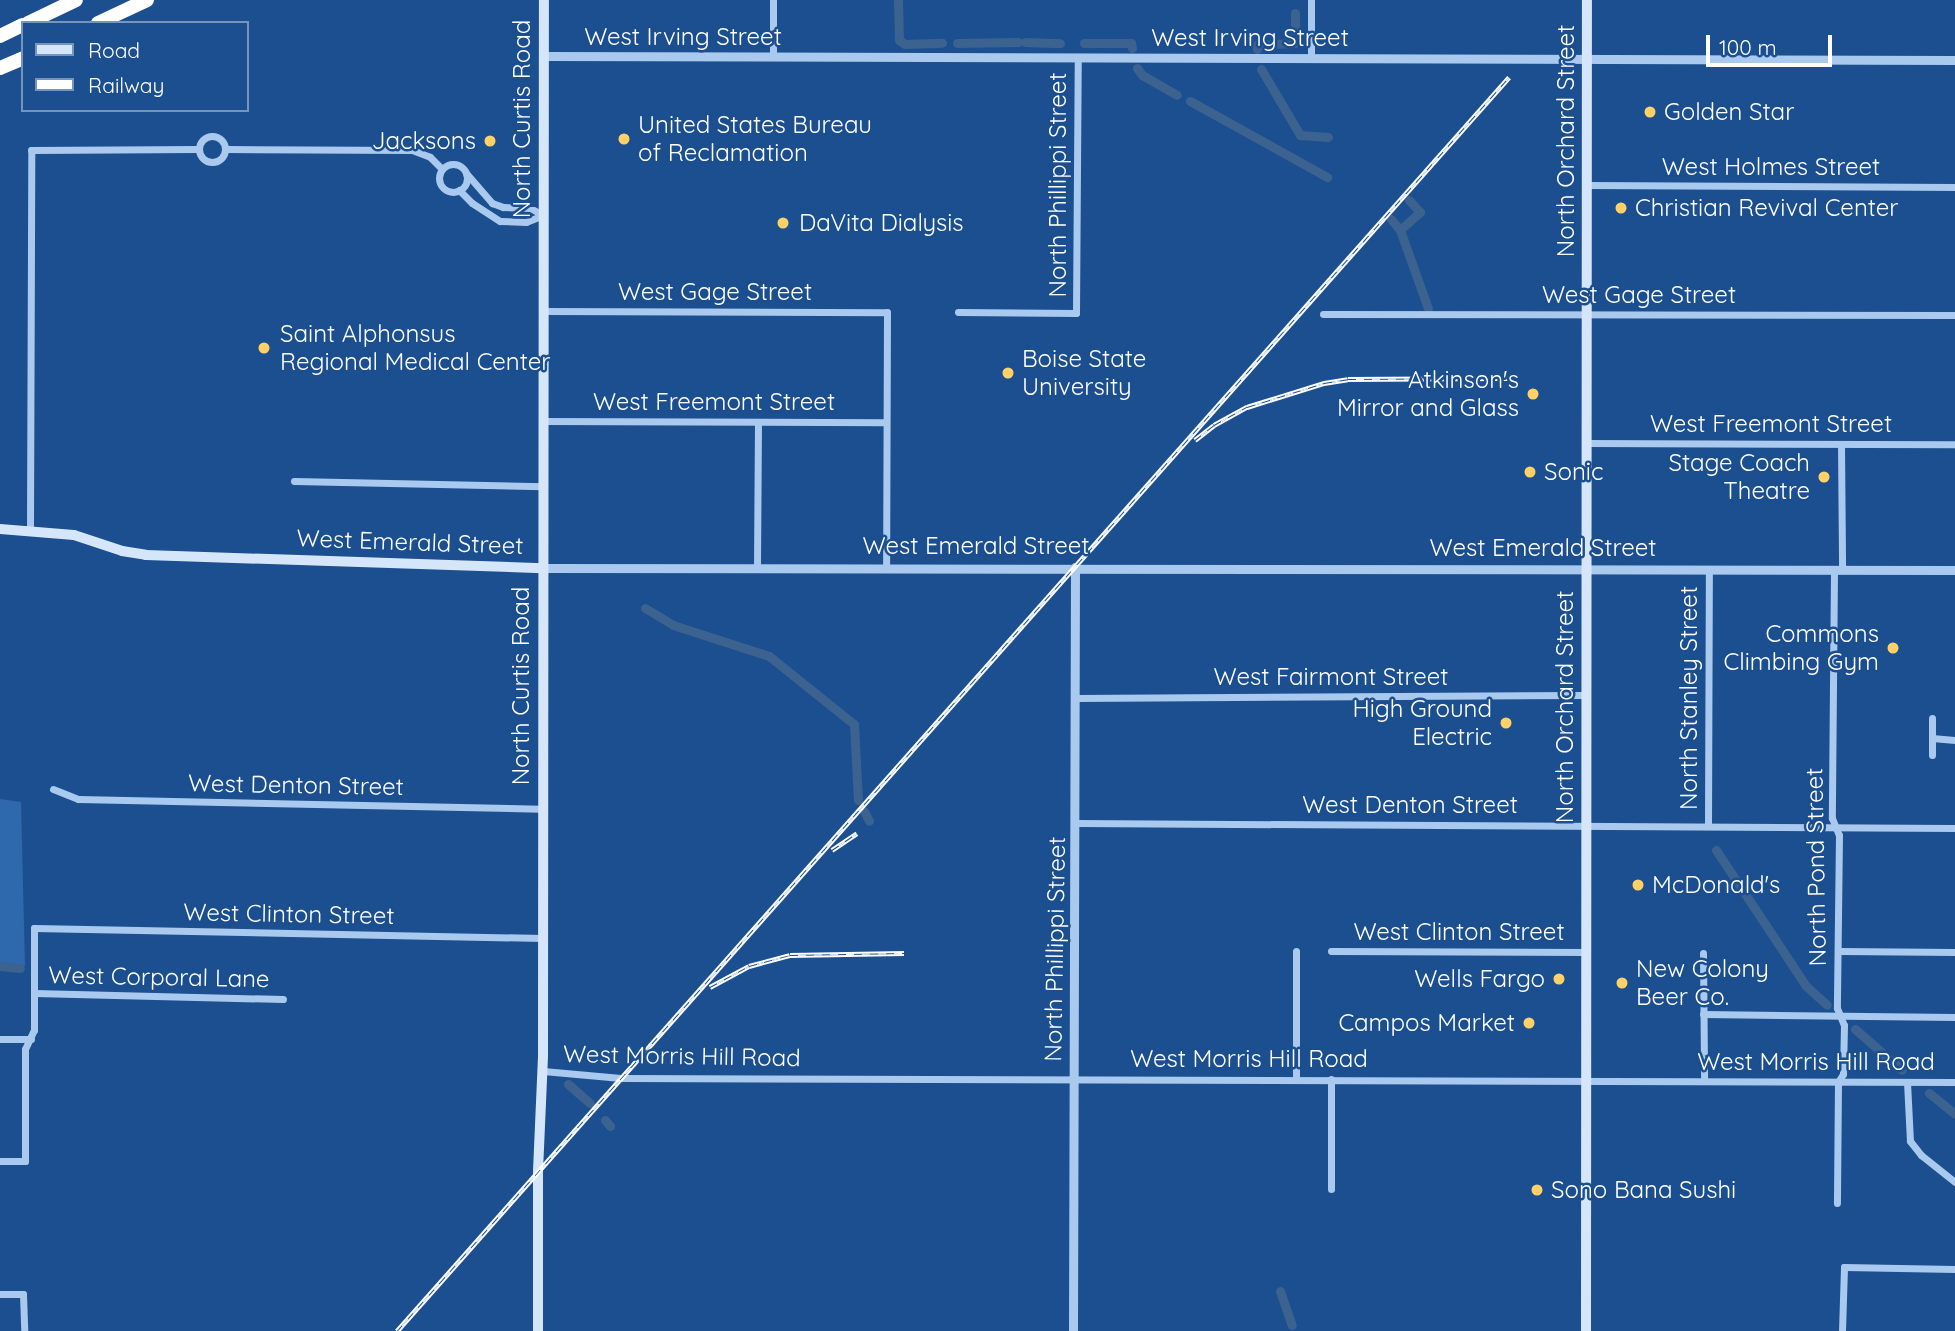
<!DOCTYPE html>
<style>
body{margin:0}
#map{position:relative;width:1955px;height:1331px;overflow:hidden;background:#1b4f8f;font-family:Quicksand,sans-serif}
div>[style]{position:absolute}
.green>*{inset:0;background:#2e69ad}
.canal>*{height:9px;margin:-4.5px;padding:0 4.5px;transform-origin:4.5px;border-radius:4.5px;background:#3c6290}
.minor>*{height:7px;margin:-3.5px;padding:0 3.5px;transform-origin:3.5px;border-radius:3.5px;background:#a9c9ee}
.minor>.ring{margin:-3.5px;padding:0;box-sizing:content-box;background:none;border:7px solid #a9c9ee;border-radius:50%}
.tertiary>*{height:9px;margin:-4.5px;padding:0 4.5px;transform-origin:4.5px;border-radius:4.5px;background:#a9c9ee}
.secondary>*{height:10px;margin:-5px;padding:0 5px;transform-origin:5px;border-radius:5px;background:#d6e6fa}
.motorway>*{height:14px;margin:-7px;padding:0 7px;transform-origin:7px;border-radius:7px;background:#fff}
.rail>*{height:5px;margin-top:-2.5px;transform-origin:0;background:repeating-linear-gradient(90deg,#1b4f8f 0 8px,#fff 0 16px);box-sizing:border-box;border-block:2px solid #fff}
.dots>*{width:19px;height:19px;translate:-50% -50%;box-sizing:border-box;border:4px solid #1b4f8f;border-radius:50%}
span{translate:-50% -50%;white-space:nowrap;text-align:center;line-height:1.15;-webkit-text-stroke:5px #1b4f8f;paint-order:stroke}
.street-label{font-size:24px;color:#fff}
.poi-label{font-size:24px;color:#fff}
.left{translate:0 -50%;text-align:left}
.right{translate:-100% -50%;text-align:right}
.legend{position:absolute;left:21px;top:21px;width:228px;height:91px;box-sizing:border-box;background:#1b4f8f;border:2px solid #7695bc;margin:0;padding:9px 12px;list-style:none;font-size:21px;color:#fff}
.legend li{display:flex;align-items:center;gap:14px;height:35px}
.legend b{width:35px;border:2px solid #7695bc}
.scale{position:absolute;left:1706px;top:35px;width:126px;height:32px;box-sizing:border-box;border:4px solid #fff;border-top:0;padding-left:9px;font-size:21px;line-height:24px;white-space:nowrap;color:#fff;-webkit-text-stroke:5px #1b4f8f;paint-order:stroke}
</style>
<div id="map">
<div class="green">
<div style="clip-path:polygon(0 799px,21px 802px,25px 966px,0 962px)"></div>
</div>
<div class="canal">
<div style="left:898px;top:0;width:40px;rotate:88.6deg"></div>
<div style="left:899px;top:40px;width:7px;rotate:34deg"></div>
<div style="left:905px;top:44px;width:37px;rotate:-2deg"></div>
<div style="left:1025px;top:42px;width:35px;rotate:2deg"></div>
<div style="left:957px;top:43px;width:61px;rotate:-0.9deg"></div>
<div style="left:1084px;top:43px;width:47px"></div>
<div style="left:1131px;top:43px;width:5px;rotate:79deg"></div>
<div style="left:1257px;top:49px;width:4px;rotate:-90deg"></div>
<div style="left:1257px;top:45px;width:38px;rotate:-3deg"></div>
<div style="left:1295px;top:43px;width:30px;rotate:-90deg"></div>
<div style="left:1137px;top:68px;width:9px;rotate:54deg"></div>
<div style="left:1142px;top:75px;width:40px;rotate:29.7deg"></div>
<div style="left:1261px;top:69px;width:77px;rotate:59.4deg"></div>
<div style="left:1300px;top:135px;width:28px;rotate:4deg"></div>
<div style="left:1190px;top:101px;width:157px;rotate:29deg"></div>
<div style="left:1391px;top:219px;width:14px;rotate:51deg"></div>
<div style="left:1400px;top:230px;width:83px;rotate:70.3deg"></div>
<div style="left:1400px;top:230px;width:27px;rotate:-42deg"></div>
<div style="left:1420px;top:212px;width:16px;rotate:-133deg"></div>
<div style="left:645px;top:608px;width:33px;rotate:31deg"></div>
<div style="left:673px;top:625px;width:101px;rotate:17.9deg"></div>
<div style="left:769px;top:656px;width:109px;rotate:38.7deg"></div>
<div style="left:854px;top:724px;width:76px;rotate:87deg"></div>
<div style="left:864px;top:811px;width:11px;rotate:63deg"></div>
<div style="left:1716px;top:850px;width:163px;rotate:56.5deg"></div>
<div style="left:1806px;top:986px;width:28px;rotate:42deg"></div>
<div style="left:0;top:966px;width:20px;rotate:6deg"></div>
<div style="left:1855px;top:1029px;width:62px;rotate:41.1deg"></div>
<div style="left:568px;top:1084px;width:29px;rotate:41deg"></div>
<div style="left:1929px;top:1093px;width:33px;rotate:39deg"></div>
<div style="left:605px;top:1120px;width:8px;rotate:50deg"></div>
<div style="left:1280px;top:1291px;width:36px;rotate:71deg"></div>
</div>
<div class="minor">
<div style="left:773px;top:56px;width:56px;rotate:-90deg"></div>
<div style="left:1311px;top:58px;width:58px;rotate:-90deg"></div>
<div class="ring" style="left:199px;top:136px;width:19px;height:19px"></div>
<div style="left:226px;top:149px;width:186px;rotate:0.3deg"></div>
<div style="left:412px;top:150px;width:19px;rotate:21deg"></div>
<div style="left:430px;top:157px;width:17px;rotate:45deg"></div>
<div class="ring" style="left:439px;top:164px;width:21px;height:21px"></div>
<div style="left:466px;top:173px;width:40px;rotate:49deg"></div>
<div style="left:492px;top:203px;width:12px;rotate:20deg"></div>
<div style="left:503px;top:207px;width:27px;rotate:2deg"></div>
<div style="left:530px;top:208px;width:15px;rotate:28deg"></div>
<div style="left:1587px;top:185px;width:368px;rotate:0.3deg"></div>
<div style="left:459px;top:190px;width:18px;rotate:45deg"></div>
<div style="left:472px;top:203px;width:33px;rotate:33deg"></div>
<div style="left:500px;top:221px;width:26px;rotate:2deg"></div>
<div style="left:526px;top:222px;width:18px;rotate:-22deg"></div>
<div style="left:543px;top:311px;width:344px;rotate:0.2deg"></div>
<div style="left:887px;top:312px;width:255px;rotate:90.2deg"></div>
<div style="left:958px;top:312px;width:118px;rotate:0.5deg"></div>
<div style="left:1076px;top:313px;width:256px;rotate:-89.6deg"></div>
<div style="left:1323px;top:314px;width:632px;rotate:0.09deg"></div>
<div style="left:542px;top:421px;width:344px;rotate:0.2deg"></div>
<div style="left:1586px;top:443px;width:369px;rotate:0.2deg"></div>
<div style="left:1841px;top:444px;width:126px;rotate:89.5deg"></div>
<div style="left:294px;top:481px;width:249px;rotate:1.2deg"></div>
<div style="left:30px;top:529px;width:379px;rotate:-89.8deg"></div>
<div style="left:31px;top:150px;width:168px;rotate:-0.3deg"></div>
<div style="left:757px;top:566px;width:144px;rotate:-89.6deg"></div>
<div style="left:1834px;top:570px;width:248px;rotate:90.5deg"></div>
<div style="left:1832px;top:818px;width:18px;rotate:68deg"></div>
<div style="left:1839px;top:835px;width:173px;rotate:90.7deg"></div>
<div style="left:1837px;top:1008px;width:18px;rotate:68deg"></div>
<div style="left:1844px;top:1025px;width:49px;rotate:91.2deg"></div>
<div style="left:1843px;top:1074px;width:9px;rotate:122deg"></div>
<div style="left:1838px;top:1082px;width:121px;rotate:90.5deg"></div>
<div style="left:1076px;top:698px;width:510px;rotate:-0.34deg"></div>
<div style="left:1932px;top:718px;width:37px;rotate:90deg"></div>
<div style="left:1932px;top:738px;width:23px;rotate:5deg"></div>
<div style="left:53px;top:789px;width:27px;rotate:22deg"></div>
<div style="left:78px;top:799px;width:463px;rotate:1.2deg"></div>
<div style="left:1076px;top:823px;width:879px;rotate:0.33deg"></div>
<div style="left:1708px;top:826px;width:257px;rotate:-89.8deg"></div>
<div style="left:1296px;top:951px;width:127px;rotate:90deg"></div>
<div style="left:1331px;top:951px;width:255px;rotate:0.2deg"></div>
<div style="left:1839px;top:951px;width:116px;rotate:0.5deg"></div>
<div style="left:1703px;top:953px;width:127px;rotate:89.5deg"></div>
<div style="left:34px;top:993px;width:249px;rotate:1.4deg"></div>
<div style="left:1703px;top:1014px;width:252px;rotate:0.7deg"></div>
<div style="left:0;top:1039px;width:31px"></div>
<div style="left:543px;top:1071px;width:78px;rotate:5.1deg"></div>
<div style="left:621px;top:1078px;width:1334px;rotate:0.17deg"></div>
<div style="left:1331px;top:1079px;width:110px;rotate:90deg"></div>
<div style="left:1907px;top:1082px;width:59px;rotate:87.1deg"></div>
<div style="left:1910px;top:1141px;width:18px;rotate:52deg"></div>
<div style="left:1921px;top:1155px;width:43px;rotate:38.5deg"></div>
<div style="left:0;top:1161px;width:25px"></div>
<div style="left:25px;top:1161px;width:112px;rotate:-90deg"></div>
<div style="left:25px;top:1049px;width:21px;rotate:-65deg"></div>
<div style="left:34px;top:1030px;width:102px;rotate:-90deg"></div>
<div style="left:34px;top:928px;width:509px;rotate:1.13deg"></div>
<div style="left:0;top:1294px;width:23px"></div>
<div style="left:23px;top:1294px;width:37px;rotate:88deg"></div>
<div style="left:1842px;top:1331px;width:64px;rotate:-88.2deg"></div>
<div style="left:1844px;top:1267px;width:111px;rotate:1deg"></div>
</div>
<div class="tertiary">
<div style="left:545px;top:56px;width:1410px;rotate:0.16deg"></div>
<div style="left:543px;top:568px;width:1412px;rotate:0.08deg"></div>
<div style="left:1073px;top:1331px;width:764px;rotate:-89.85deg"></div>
</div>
<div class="secondary">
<div style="left:0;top:529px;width:74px;rotate:4.6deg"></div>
<div style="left:74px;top:535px;width:51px;rotate:18.4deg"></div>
<div style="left:122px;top:551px;width:24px;rotate:9deg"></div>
<div style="left:146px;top:555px;width:397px;rotate:1.9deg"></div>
<div style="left:538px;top:1331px;width:160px;rotate:-90deg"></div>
<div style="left:538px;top:1171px;width:116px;rotate:-87.5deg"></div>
<div style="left:543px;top:1055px;width:1055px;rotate:-89.95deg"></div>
<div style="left:1586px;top:1331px;width:1331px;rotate:-89.96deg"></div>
</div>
<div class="motorway">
<div style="left:28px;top:23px;width:53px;rotate:-25.6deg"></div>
<div style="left:98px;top:23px;width:54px;rotate:-25.1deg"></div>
<div style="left:0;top:36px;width:25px;rotate:-26deg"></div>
<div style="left:0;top:68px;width:25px;rotate:-23deg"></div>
</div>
<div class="rail">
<div style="left:1195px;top:440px;width:24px;rotate:-38deg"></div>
<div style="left:1214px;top:425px;width:38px;rotate:-29deg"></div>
<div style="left:1247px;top:407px;width:81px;rotate:-17.3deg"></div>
<div style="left:1324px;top:383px;width:24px;rotate:-9deg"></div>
<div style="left:1348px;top:379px;width:160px;rotate:-0.4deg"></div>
<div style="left:832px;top:850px;width:30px;rotate:-34deg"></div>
<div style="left:710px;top:987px;width:44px;rotate:-28.3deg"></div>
<div style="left:749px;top:966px;width:42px;rotate:-15deg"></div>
<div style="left:790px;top:955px;width:114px;rotate:-1deg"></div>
<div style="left:397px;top:1331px;width:1676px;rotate:-48.43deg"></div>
</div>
<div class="dots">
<div style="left:1650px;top:112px;background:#ffd166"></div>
<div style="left:624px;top:139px;background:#ffd166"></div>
<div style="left:490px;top:141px;background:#ffd166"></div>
<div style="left:1621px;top:208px;background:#ffd166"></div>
<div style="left:783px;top:223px;background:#ffd166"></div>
<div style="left:264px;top:348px;background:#ffd166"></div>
<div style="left:1008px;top:373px;background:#ffd166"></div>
<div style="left:1533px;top:394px;background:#ffd166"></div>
<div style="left:1530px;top:472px;background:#ffd166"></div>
<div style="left:1824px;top:477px;background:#ffd166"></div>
<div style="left:1893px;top:648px;background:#ffd166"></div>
<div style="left:1506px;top:723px;background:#ffd166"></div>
<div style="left:1638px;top:885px;background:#ffd166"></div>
<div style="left:1559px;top:979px;background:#ffd166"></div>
<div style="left:1622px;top:983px;background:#ffd166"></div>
<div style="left:1529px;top:1023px;background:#ffd166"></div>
<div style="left:1537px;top:1190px;background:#ffd166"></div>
</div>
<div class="street-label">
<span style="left:683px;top:37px">West Irving Street</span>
<span style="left:1250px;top:38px">West Irving Street</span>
<span style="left:522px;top:119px;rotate:-90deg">North Curtis Road</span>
<span style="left:1566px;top:141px;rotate:-90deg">North Orchard Street</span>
<span style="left:1771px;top:167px">West Holmes Street</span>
<span style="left:1058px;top:185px;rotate:-90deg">North Phillippi Street</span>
<span style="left:715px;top:292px">West Gage Street</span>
<span style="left:1639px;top:295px">West Gage Street</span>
<span style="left:714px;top:402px">West Freemont Street</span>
<span style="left:1771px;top:424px">West Freemont Street</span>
<span style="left:410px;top:542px;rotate:2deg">West Emerald Street</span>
<span style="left:976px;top:546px">West Emerald Street</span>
<span style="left:1543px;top:548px">West Emerald Street</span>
<span style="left:1331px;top:677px">West Fairmont Street</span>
<span style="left:521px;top:686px;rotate:-90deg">North Curtis Road</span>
<span style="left:1689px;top:698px;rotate:-90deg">North Stanley Street</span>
<span style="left:1565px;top:707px;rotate:-90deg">North Orchard Street</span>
<span style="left:296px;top:785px;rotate:1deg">West Denton Street</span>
<span style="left:1410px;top:805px">West Denton Street</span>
<span style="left:1816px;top:867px;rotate:-91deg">North Pond Street</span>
<span style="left:289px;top:914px;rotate:1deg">West Clinton Street</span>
<span style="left:1459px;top:932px">West Clinton Street</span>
<span style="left:1055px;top:949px;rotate:-89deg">North Phillippi Street</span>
<span style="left:159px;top:977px;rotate:1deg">West Corporal Lane</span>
<span style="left:682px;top:1056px;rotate:1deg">West Morris Hill Road</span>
<span style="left:1249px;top:1059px">West Morris Hill Road</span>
<span style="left:1816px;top:1062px">West Morris Hill Road</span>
</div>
<div class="poi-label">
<span class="left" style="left:1664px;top:112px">Golden Star</span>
<span class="left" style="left:638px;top:139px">United States Bureau<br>of Reclamation</span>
<span class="right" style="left:476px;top:141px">Jacksons</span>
<span class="left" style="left:1635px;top:208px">Christian Revival Center</span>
<span class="left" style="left:799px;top:223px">DaVita Dialysis</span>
<span class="left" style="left:280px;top:348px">Saint Alphonsus<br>Regional Medical Center</span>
<span class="left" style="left:1022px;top:373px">Boise State<br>University</span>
<span class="right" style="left:1519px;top:394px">Atkinson's<br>Mirror and Glass</span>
<span class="right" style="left:1810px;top:477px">Stage Coach<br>Theatre</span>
<span class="left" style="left:1544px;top:472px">Sonic</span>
<span class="right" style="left:1879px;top:648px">Commons<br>Climbing Gym</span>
<span class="right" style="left:1492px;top:723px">High Ground<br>Electric</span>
<span class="left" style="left:1652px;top:885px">McDonald's</span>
<span class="left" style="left:1636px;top:983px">New Colony<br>Beer Co.</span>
<span class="right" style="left:1545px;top:979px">Wells Fargo</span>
<span class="right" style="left:1515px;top:1023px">Campos Market</span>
<span class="left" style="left:1551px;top:1190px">Sono Bana Sushi</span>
</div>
<ul class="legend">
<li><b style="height:9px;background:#d6e6fa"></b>Road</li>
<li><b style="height:9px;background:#fff"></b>Railway</li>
</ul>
<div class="scale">100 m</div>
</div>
